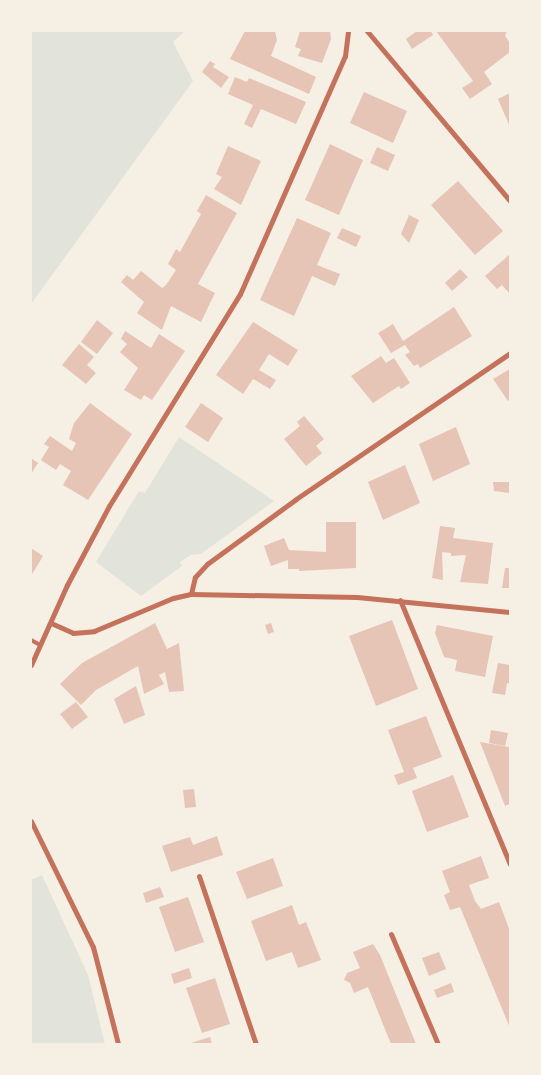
<!DOCTYPE html>
<style>
body{margin:0}
#map{position:relative;width:541px;height:1075px;overflow:hidden;background:#f6efe4;font-family:Lato,sans-serif}
div>[style]{position:absolute}
.green>*{inset:0;background:#e2e4dc}
.building>*{inset:0;background:#e6c5b7}
.service>*{height:4px;margin:-2px;padding:0 2px;transform-origin:2px;border-radius:2px;background:#c5725c}
.minor>*{height:5px;margin:-2.5px;padding:0 2.5px;transform-origin:2.5px;border-radius:2.5px;background:#c5725c}
span{translate:-50% -50%;white-space:nowrap;text-align:center;line-height:1.15;-webkit-text-stroke:4px #f6efe4;paint-order:stroke}
.frame{position:absolute;inset:0;border:32px solid #f6efe4;pointer-events:none}
</style>
<div id="map">
<div class="green">
<div style="clip-path:polygon(31px 31px,185px 31px,173px 42px,193px 81px,31px 304px)"></div>
<div style="clip-path:polygon(179px 437px,274px 501px,201px 554px,191px 555px,180px 562px,182px 566px,141px 596px,96px 562px,139px 491px,145px 493px)"></div>
<div style="clip-path:polygon(42px 875px,88px 975px,105px 1044px,31px 1044px,31px 880px)"></div>
</div>
<div class="building">
<div style="clip-path:polygon(245px 31px,275px 31px,277px 40px,271px 56px,316px 77px,309px 94px,230px 59px)"></div>
<div style="clip-path:polygon(300px 31px,330px 31px,331px 39px,322px 63px,298px 56px,301px 49px,295px 47px)"></div>
<div style="clip-path:polygon(417px 31px,431px 31px,433px 35px,412px 49px,406px 39px)"></div>
<div style="clip-path:polygon(436px 31px,507px 31px,505px 36px,510px 43px,510px 52px,484px 72px,492px 84px,470px 99px,462px 88px,473px 81px)"></div>
<div style="clip-path:polygon(210px 61px,215px 64px,213px 67px,229px 77px,221px 88px,202px 72px)"></div>
<div style="clip-path:polygon(235px 77px,247px 82px,249px 78px,306px 102px,296px 124px,261px 109px,252px 128px,244px 124px,253px 105px,228px 94px)"></div>
<div style="clip-path:polygon(364px 92px,407px 111px,393px 143px,350px 123px)"></div>
<div style="clip-path:polygon(510px 93px,510px 127px,498px 99px)"></div>
<div style="clip-path:polygon(330px 144px,363px 160px,339px 215px,305px 200px)"></div>
<div style="clip-path:polygon(228px 146px,261px 161px,241px 205px,214px 189px,222px 177px,216px 174px)"></div>
<div style="clip-path:polygon(377px 147px,395px 155px,388px 171px,370px 163px)"></div>
<div style="clip-path:polygon(458px 181px,503px 231px,475px 255px,431px 205px)"></div>
<div style="clip-path:polygon(206px 195px,237px 213px,198px 284px,215px 293px,201px 322px,171px 306px,162px 330px,137px 313px,144px 302px,121px 282px,127px 275px,133px 280px,141px 271px,162px 288px,166px 285px,176px 270px,168px 264px,176px 249px,180px 252px,201px 214px,197px 211px)"></div>
<div style="clip-path:polygon(409px 215px,419px 220px,409px 243px,401px 234px)"></div>
<div style="clip-path:polygon(297px 218px,331px 233px,317px 265px,340px 274px,335px 286px,312px 276px,294px 316px,260px 300px)"></div>
<div style="clip-path:polygon(342px 228px,361px 236px,356px 247px,337px 238px)"></div>
<div style="clip-path:polygon(510px 254px,510px 294px,502px 285px,497px 289px,485px 276px)"></div>
<div style="clip-path:polygon(460px 269px,468px 277px,452px 291px,445px 283px)"></div>
<div style="clip-path:polygon(454px 307px,472px 336px,420px 368px,418px 364px,414px 366px,405px 355px,410px 352px,405px 345px,391px 353px,378px 333px,393px 324px,403px 341px)"></div>
<div style="clip-path:polygon(97px 320px,113px 333px,97px 354px,81px 342px)"></div>
<div style="clip-path:polygon(253px 322px,298px 350px,288px 366px,269px 354px,259px 370px,276px 380px,270px 389px,253px 379px,243px 394px,216px 375px)"></div>
<div style="clip-path:polygon(125px 331px,151px 348px,159px 334px,185px 351px,152px 400px,144px 395px,141px 400px,124px 390px,138px 368px,120px 352px,127px 344px,121px 339px)"></div>
<div style="clip-path:polygon(79px 344px,94px 357px,87px 365px,96px 373px,86px 384px,62px 365px)"></div>
<div style="clip-path:polygon(381px 356px,386px 363px,394px 358px,410px 383px,401px 389px,399px 386px,373px 403px,351px 376px)"></div>
<div style="clip-path:polygon(510px 369px,510px 399px,508px 401px,493px 379px)"></div>
<div style="clip-path:polygon(90px 403px,132px 434px,88px 500px,63px 485px,71px 471px,60px 464px,56px 470px,41px 460px,49px 447px,44px 444px,50px 436px,72px 451px,76px 443px,69px 439px,74px 423px)"></div>
<div style="clip-path:polygon(201px 403px,223px 418px,208px 442px,185px 427px)"></div>
<div style="clip-path:polygon(304px 416px,324px 439px,316px 446px,322px 453px,306px 466px,284px 439px,300px 426px,297px 422px)"></div>
<div style="clip-path:polygon(456px 427px,470px 464px,433px 481px,419px 444px)"></div>
<div style="clip-path:polygon(31px 458px,38px 463px,31px 474px)"></div>
<div style="clip-path:polygon(405px 465px,420px 503px,383px 520px,368px 482px)"></div>
<div style="clip-path:polygon(493px 482px,510px 482px,510px 493px,494px 491px)"></div>
<div style="clip-path:polygon(326px 522px,356px 522px,356px 568px,299px 571px,299px 569px,288px 569px,288px 560px,271px 566px,264px 546px,284px 538px,289px 550px,326px 552px)"></div>
<div style="clip-path:polygon(440px 526px,455px 528px,453px 538px,493px 543px,488px 584px,460px 582px,466px 555px,451px 556px,451px 553px,442px 552px,443px 580px,432px 578px)"></div>
<div style="clip-path:polygon(31px 548px,43px 556px,31px 576px)"></div>
<div style="clip-path:polygon(505px 568px,510px 568px,510px 588px,502px 588px)"></div>
<div style="clip-path:polygon(392px 620px,418px 689px,376px 706px,349px 636px)"></div>
<div style="clip-path:polygon(155px 623px,167px 649px,179px 643px,184px 691px,169px 692px,165px 672px,159px 675px,164px 684px,144px 694px,138px 666px,96px 690px,81px 705px,60px 684px,82px 663px)"></div>
<div style="clip-path:polygon(271px 623px,274px 632px,268px 634px,265px 625px)"></div>
<div style="clip-path:polygon(437px 625px,493px 636px,485px 677px,455px 671px,457px 660px,444px 657px,435px 633px)"></div>
<div style="clip-path:polygon(498px 663px,510px 665px,510px 684px,507px 683px,505px 695px,492px 693px)"></div>
<div style="clip-path:polygon(136px 686px,145px 715px,124px 724px,114px 699px)"></div>
<div style="clip-path:polygon(76px 702px,88px 717px,72px 729px,60px 714px)"></div>
<div style="clip-path:polygon(426px 716px,442px 757px,413px 768px,417px 778px,398px 785px,394px 775px,404px 772px,388px 730px)"></div>
<div style="clip-path:polygon(491px 730px,508px 733px,505px 746px,489px 743px)"></div>
<div style="clip-path:polygon(480px 742px,509px 747px,510px 804px,505px 806px)"></div>
<div style="clip-path:polygon(453px 775px,469px 817px,427px 832px,412px 791px)"></div>
<div style="clip-path:polygon(194px 789px,196px 807px,185px 808px,183px 790px)"></div>
<div style="clip-path:polygon(217px 836px,223px 855px,171px 872px,162px 846px,190px 837px,193px 845px)"></div>
<div style="clip-path:polygon(481px 856px,489px 878px,469px 885px,475px 901px,481px 909px,499px 902px,510px 931px,510px 1028px,460px 907px,450px 910px,444px 895px,450px 892px,442px 871px)"></div>
<div style="clip-path:polygon(273px 858px,283px 886px,247px 899px,236px 872px)"></div>
<div style="clip-path:polygon(160px 887px,164px 897px,146px 903px,143px 893px)"></div>
<div style="clip-path:polygon(188px 897px,204px 942px,175px 952px,159px 907px)"></div>
<div style="clip-path:polygon(292px 905px,299px 925px,306px 922px,321px 960px,298px 968px,292px 952px,266px 961px,251px 921px)"></div>
<div style="clip-path:polygon(373px 944px,380px 955px,416px 1044px,391px 1044px,368px 987px,354px 993px,350px 983px,344px 980px,347px 973px,360px 968px,353px 952px)"></div>
<div style="clip-path:polygon(439px 952px,446px 969px,429px 976px,422px 958px)"></div>
<div style="clip-path:polygon(189px 968px,192px 978px,174px 984px,171px 974px)"></div>
<div style="clip-path:polygon(215px 978px,230px 1024px,202px 1033px,186px 988px)"></div>
<div style="clip-path:polygon(451px 983px,454px 992px,437px 998px,434px 990px)"></div>
<div style="clip-path:polygon(210px 1037px,212px 1044px,192px 1044px,191px 1043px)"></div>
</div>
<div class="service">
<div style="left:31px;top:640px;width:10px;rotate:29deg"></div>
</div>
<div class="minor">
<div style="left:367px;top:31px;width:222px;rotate:49.9deg"></div>
<div style="left:191px;top:594px;width:17px;rotate:-77deg"></div>
<div style="left:195px;top:577px;width:18px;rotate:-47deg"></div>
<div style="left:207px;top:564px;width:110px;rotate:-36.1deg"></div>
<div style="left:296px;top:499px;width:259px;rotate:-34.3deg"></div>
<div style="left:400px;top:600px;width:286px;rotate:67.4deg"></div>
<div style="left:51px;top:623px;width:24px;rotate:24deg"></div>
<div style="left:73px;top:633px;width:21px;rotate:-5deg"></div>
<div style="left:94px;top:631px;width:86px;rotate:-22.7deg"></div>
<div style="left:173px;top:598px;width:18px;rotate:-13deg"></div>
<div style="left:191px;top:594px;width:166px;rotate:1deg"></div>
<div style="left:357px;top:597px;width:154px;rotate:5.6deg"></div>
<div style="left:31px;top:665px;width:88px;rotate:-65.8deg"></div>
<div style="left:67px;top:585px;width:89px;rotate:-62deg"></div>
<div style="left:109px;top:506px;width:249px;rotate:-58.3deg"></div>
<div style="left:240px;top:294px;width:260px;rotate:-66.2deg"></div>
<div style="left:345px;top:56px;width:25px;rotate:-83deg"></div>
<div style="left:31px;top:821px;width:140px;rotate:63.8deg"></div>
<div style="left:93px;top:947px;width:100px;rotate:75.5deg"></div>
<div style="left:199px;top:876px;width:177px;rotate:71.3deg"></div>
<div style="left:391px;top:934px;width:120px;rotate:66.9deg"></div>
</div>
<div class="frame"></div>
</div>
